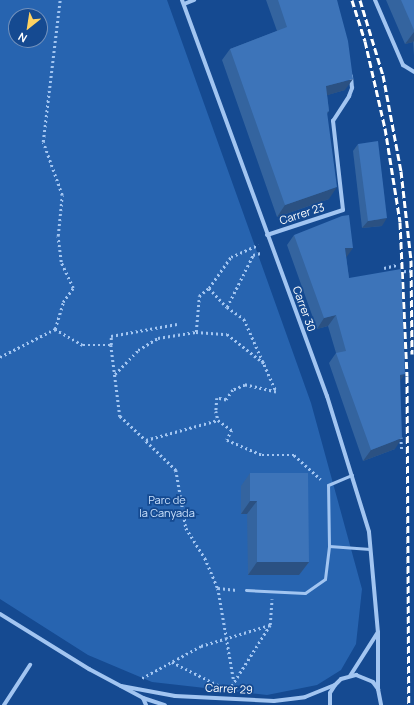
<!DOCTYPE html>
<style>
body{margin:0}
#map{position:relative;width:414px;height:705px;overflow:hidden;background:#154a91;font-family:Manrope,sans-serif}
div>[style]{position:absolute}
.green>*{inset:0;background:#2764b0}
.path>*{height:2.5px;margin-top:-1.25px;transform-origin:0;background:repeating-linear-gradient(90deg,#a2c5f1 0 2px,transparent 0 5px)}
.service>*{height:3px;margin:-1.5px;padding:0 1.5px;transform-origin:1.5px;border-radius:1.5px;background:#a2c5f1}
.minor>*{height:4px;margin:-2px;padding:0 2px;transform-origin:2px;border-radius:2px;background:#a2c5f1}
.rail>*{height:3px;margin-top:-1.5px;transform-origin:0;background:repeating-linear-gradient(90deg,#fff 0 7px,transparent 0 10px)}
.wall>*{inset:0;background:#34649f}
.shaded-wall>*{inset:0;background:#2b5182}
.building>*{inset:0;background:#3d74b9}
span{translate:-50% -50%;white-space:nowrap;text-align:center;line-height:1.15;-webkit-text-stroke:3.5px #154a91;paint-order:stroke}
.street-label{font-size:11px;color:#fff}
.park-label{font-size:11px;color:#c9e0fc}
.north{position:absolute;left:8px;top:8px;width:40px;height:40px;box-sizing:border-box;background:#154a91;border:1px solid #7392bd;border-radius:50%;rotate:210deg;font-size:11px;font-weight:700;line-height:16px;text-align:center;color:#fff}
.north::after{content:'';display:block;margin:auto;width:14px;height:18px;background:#ffd362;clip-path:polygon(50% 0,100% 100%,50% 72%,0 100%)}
</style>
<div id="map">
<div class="green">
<div style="clip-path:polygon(evenodd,0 0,167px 0,311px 403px,362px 589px,356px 644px,341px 670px,317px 685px,267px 695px,152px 682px,88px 655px,0 599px,0 0,16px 16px,40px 16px,40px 40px,16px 40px,16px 16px)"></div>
</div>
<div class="path">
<div style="left:384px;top:268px;width:13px;rotate:-13deg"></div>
<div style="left:399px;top:272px;width:15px;rotate:-8deg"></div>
<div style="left:209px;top:288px;width:38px;rotate:-55deg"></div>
<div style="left:231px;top:257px;width:30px;rotate:-24deg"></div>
<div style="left:227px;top:307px;width:58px;rotate:-63.4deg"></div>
<div style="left:253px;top:255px;width:8px;rotate:-14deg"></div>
<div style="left:55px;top:329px;width:28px;rotate:-73deg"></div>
<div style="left:63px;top:302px;width:17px;rotate:-54deg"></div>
<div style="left:73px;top:288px;width:29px;rotate:-115deg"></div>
<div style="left:61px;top:262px;width:26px;rotate:-97deg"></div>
<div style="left:58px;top:236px;width:41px;rotate:-84.4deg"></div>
<div style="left:62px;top:195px;width:56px;rotate:-109.7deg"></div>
<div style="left:43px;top:142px;width:143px;rotate:-83.2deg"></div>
<div style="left:196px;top:332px;width:36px;rotate:-85deg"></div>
<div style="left:199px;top:296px;width:13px;rotate:-39deg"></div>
<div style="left:209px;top:288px;width:26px;rotate:47deg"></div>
<div style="left:227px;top:307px;width:21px;rotate:35deg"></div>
<div style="left:244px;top:319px;width:79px;rotate:66deg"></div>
<div style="left:111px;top:345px;width:9px;rotate:-90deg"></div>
<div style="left:111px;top:336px;width:67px;rotate:-10.3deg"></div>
<div style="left:0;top:357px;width:62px;rotate:-27deg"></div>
<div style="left:55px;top:329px;width:32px;rotate:30deg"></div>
<div style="left:83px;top:345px;width:28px"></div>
<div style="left:111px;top:345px;width:72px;rotate:82.8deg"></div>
<div style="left:120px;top:416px;width:35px;rotate:43deg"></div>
<div style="left:146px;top:440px;width:75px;rotate:-15.5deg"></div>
<div style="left:115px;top:374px;width:33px;rotate:-46deg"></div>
<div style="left:138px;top:350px;width:23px;rotate:-31deg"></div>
<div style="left:158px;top:338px;width:38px;rotate:-9deg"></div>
<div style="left:196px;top:332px;width:31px;rotate:4deg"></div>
<div style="left:227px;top:334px;width:48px;rotate:38.3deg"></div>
<div style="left:276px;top:392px;width:32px;rotate:-167deg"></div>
<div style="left:245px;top:385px;width:13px;rotate:157deg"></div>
<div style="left:233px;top:390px;width:12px;rotate:125deg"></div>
<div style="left:226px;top:400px;width:9px;rotate:-167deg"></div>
<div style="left:217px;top:398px;width:13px;rotate:94deg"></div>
<div style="left:216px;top:411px;width:9px;rotate:77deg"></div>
<div style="left:218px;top:420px;width:17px;rotate:36deg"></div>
<div style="left:232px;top:430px;width:11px;rotate:117deg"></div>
<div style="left:227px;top:440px;width:38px;rotate:23deg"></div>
<div style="left:262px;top:455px;width:32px"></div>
<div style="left:294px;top:455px;width:36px;rotate:42deg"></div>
<div style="left:401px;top:437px;width:13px;rotate:86deg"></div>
<div style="left:146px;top:441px;width:42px;rotate:44deg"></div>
<div style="left:176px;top:470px;width:59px;rotate:80.2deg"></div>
<div style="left:186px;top:528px;width:36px;rotate:58deg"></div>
<div style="left:205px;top:558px;width:33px;rotate:67deg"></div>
<div style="left:218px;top:588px;width:19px;rotate:6deg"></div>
<div style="left:218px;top:588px;width:95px;rotate:80.3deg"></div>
<div style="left:172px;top:662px;width:56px;rotate:26.6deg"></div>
<div style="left:142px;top:678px;width:67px;rotate:-28.5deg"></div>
<div style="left:201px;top:646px;width:72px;rotate:-16.9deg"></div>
<div style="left:229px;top:690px;width:77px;rotate:-57.8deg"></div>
<div style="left:270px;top:625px;width:26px;rotate:-86deg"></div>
</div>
<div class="service">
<div style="left:329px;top:546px;width:41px;rotate:4.2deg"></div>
<div style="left:246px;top:590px;width:59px;rotate:2.9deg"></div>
<div style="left:305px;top:593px;width:24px;rotate:-35deg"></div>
<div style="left:325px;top:579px;width:33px;rotate:-83deg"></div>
<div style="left:329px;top:546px;width:61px;rotate:-90.9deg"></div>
<div style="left:328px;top:485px;width:26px;rotate:-23deg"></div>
</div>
<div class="minor">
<div style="left:182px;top:0;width:422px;rotate:69.9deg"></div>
<div style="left:327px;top:396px;width:142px;rotate:72.8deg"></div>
<div style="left:369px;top:532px;width:100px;rotate:84.9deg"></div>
<div style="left:378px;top:632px;width:57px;rotate:90deg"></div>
<div style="left:375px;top:0;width:71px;rotate:66.7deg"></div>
<div style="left:403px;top:65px;width:13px;rotate:32deg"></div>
<div style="left:184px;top:4px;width:11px;rotate:-22deg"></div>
<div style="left:267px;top:235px;width:80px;rotate:-18.2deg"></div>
<div style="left:343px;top:210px;width:90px;rotate:-96.4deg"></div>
<div style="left:333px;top:121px;width:30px;rotate:-57deg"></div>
<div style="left:349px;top:96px;width:9px;rotate:-69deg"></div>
<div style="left:352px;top:88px;width:12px;rotate:-95deg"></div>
<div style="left:0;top:614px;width:105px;rotate:31.7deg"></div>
<div style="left:89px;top:669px;width:61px;rotate:28.2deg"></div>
<div style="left:143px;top:698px;width:23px;rotate:18deg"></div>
<div style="left:350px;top:676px;width:52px;rotate:-57.5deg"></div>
<div style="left:121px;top:686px;width:55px;rotate:10.5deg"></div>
<div style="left:175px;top:696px;width:99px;rotate:2.9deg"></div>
<div style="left:274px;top:701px;width:31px;rotate:-7deg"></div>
<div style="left:305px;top:697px;width:32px;rotate:-22deg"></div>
<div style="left:143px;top:698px;width:8px;rotate:67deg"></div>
<div style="left:4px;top:705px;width:48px;rotate:-57deg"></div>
<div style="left:330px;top:705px;width:12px;rotate:-90deg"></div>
<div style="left:330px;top:693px;width:9px;rotate:-58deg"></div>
<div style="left:335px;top:685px;width:8px;rotate:-45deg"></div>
<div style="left:341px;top:679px;width:16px;rotate:-15deg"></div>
<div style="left:356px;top:675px;width:18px;rotate:22deg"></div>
<div style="left:373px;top:682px;width:9px;rotate:54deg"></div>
<div style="left:378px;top:689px;width:16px;rotate:79deg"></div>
</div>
<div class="rail">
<div style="left:352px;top:0;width:43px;rotate:72.4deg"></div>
<div style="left:365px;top:41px;width:89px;rotate:77.1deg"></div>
<div style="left:385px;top:128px;width:95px;rotate:80.9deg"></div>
<div style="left:400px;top:222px;width:154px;rotate:87.4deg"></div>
<div style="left:407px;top:376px;width:329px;rotate:89.7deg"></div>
<div style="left:360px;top:0;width:78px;rotate:73deg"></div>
<div style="left:383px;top:75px;width:98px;rotate:79.4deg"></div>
<div style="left:401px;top:171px;width:90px;rotate:83.6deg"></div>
<div style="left:411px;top:260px;width:94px;rotate:89.4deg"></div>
</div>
<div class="wall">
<div style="clip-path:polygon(266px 0,337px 0,345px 90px,327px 95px,329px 111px,327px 114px,329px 199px,277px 217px,222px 60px,230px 49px,277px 31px)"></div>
<div style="clip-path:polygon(386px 0,414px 0,414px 56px,413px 42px,405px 44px)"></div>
<div style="clip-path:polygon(358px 144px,382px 226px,362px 228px,353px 151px)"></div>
<div style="clip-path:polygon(294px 235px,346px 257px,349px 278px,400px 381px,395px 449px,363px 461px,329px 363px,336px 353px,328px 326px,317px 329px,287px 245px)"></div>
<div style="clip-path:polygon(250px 473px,309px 562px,299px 575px,248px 575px,247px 514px,241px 514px,241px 486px)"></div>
</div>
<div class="shaded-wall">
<div style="clip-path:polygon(414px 32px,414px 41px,413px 42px,405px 44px)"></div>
<div style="clip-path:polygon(353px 79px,345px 90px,318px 98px,326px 86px)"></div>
<div style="clip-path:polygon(337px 187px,329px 199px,277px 217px,285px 205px)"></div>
<div style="clip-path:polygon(387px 218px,382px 226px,362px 228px,368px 221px)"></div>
<div style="clip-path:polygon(345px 248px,353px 248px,346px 258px)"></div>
<div style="clip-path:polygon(336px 315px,328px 326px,317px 329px,324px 318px)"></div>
<div style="clip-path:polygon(405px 374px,398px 384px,400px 375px)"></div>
<div style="clip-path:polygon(402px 438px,395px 449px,363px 461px,371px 450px)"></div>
<div style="clip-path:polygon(250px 501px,257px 501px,247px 514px,241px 514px)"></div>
<div style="clip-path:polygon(257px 562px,309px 562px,299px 575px,248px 575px)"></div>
</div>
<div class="building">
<div style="clip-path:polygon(278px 0,337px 0,348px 41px,353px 79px,326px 86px,329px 111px,327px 112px,337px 187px,285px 205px,230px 49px,287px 27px)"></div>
<div style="clip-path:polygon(401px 0,414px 0,414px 30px)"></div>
<div style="clip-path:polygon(378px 141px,387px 218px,368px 221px,358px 144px)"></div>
<div style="clip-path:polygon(349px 215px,353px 248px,345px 248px,349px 278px,401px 269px,405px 374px,400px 375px,402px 438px,371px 450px,336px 353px,346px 351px,336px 315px,324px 318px,294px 235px,342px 216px)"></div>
<div style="clip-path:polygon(250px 473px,308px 473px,309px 562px,257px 562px,257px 501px,250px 501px)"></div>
</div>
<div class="street-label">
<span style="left:302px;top:214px;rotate:-18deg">Carrer 23</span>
<span style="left:304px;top:309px;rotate:70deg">Carrer 30</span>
<span style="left:229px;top:689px;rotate:3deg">Carrer 29</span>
</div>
<div class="park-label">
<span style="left:167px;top:507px">Parc de<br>la Canyada</span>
</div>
<div class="north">N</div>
</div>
